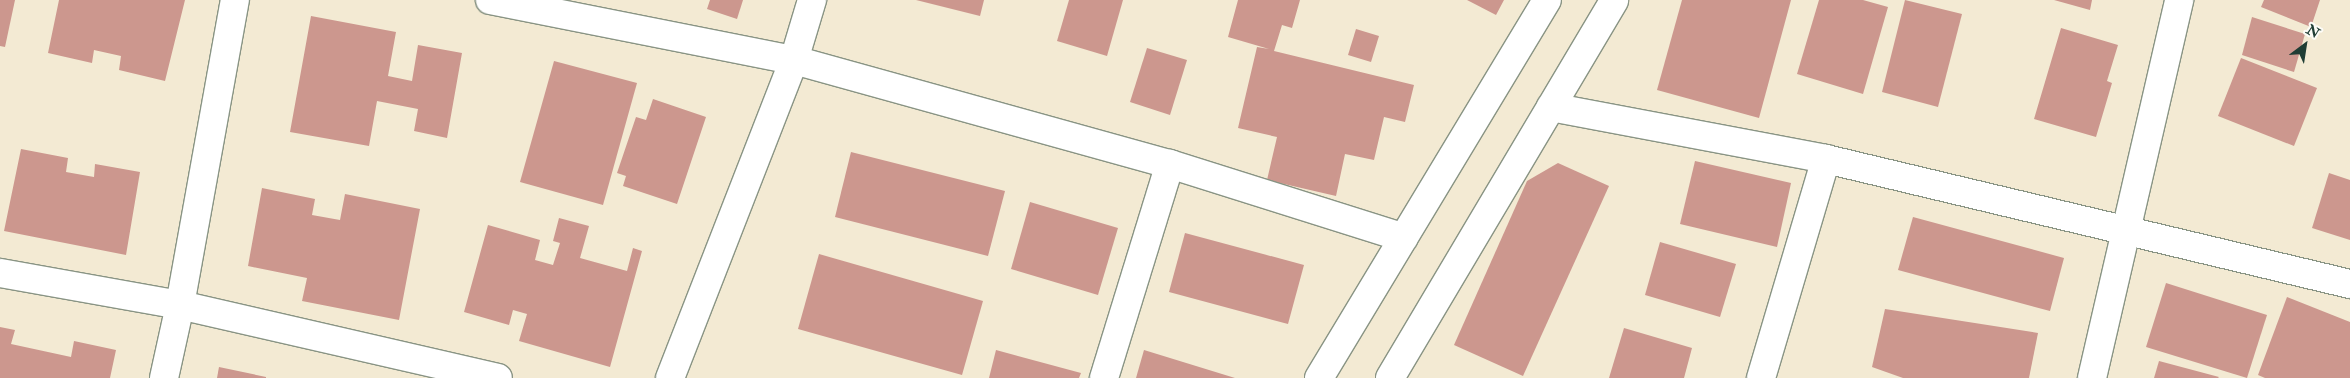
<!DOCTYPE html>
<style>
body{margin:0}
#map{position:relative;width:2350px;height:378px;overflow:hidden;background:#f3ead3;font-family:"IM FELL Double Pica",serif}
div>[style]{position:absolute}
.building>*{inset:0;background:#cc978e}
.roads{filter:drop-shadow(1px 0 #899484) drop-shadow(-1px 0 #899484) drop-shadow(0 1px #899484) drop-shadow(0 -1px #899484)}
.minor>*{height:28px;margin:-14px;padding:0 14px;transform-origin:14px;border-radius:14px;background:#fff}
.major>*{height:28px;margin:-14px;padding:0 14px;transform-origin:14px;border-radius:14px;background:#fff}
span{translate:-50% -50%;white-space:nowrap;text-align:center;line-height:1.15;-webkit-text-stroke:4px #fdfcf7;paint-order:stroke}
.north{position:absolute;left:2280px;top:20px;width:50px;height:50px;-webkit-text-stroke:4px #fdfcf7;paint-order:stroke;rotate:31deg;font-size:14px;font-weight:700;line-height:20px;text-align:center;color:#1f3d34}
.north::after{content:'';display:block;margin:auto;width:18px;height:22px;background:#1f3d34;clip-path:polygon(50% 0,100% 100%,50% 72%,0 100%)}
</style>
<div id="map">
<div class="building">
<div style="clip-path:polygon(0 0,15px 0,5px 47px,0 46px)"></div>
<div style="clip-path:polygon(59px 0,185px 0,165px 81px,119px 70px,121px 56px,94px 50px,92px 63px,48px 53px)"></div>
<div style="clip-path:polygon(710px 0,743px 0,737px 19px,707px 9px)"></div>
<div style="clip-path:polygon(916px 0,984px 0,980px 16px)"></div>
<div style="clip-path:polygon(1069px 0,1123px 0,1107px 56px,1057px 41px)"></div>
<div style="clip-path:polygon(1238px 0,1300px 0,1292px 28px,1282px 25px,1274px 51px,1414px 85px,1405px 122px,1384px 117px,1374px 160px,1345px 154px,1336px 196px,1267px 180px,1277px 137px,1238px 128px,1257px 47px,1269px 49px,1228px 37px)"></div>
<div style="clip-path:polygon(1467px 0,1504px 0,1496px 15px)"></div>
<div style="clip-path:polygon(1682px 0,1791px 0,1759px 118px,1657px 90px)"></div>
<div style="clip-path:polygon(1819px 0,1863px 0,1888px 7px,1863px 94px,1797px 74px)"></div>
<div style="clip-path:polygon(1905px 0,1962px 14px,1938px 107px,1882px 92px)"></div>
<div style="clip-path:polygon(2054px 0,2092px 0,2090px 10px)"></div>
<div style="clip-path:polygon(2264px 0,2320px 0,2311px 27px,2261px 7px)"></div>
<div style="clip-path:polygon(311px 16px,396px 32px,388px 76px,412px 81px,418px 45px,462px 53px,447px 138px,414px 131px,418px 109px,377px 101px,369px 146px,290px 132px)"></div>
<div style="clip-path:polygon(2252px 17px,2305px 34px,2294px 72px,2242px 55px)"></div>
<div style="clip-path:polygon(2061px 28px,2118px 45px,2107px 81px,2112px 83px,2096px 137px,2034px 119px)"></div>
<div style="clip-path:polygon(1356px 29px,1379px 36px,1371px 62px,1348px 55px)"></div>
<div style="clip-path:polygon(1147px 48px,1187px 60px,1170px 115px,1130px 102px)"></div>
<div style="clip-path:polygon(2241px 58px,2317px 88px,2294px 146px,2218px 116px)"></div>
<div style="clip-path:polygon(554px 61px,637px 83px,603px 205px,520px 182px)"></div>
<div style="clip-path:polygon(653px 99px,706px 117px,677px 204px,623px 186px,626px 176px,617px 173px,636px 117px,646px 120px)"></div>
<div style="clip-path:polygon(21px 149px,68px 158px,66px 172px,94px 177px,95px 164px,140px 172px,126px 255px,4px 231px)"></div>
<div style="clip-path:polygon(851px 152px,1005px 191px,988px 256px,835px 217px)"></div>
<div style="clip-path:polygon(1695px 161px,1791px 183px,1777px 247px,1680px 224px)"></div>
<div style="clip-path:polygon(1558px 163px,1609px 186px,1523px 376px,1454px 345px,1527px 181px)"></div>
<div style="clip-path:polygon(2329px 173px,2350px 180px,2350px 240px,2312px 228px)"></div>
<div style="clip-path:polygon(262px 188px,315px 199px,312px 215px,340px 220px,345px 194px,420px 209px,399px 320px,302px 301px,307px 278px,248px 266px)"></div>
<div style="clip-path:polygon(1030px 202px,1118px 228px,1098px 295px,1011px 269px)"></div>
<div style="clip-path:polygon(1913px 217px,2064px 258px,2050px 311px,1898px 270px)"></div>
<div style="clip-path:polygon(559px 218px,589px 226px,580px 258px,627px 271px,633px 248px,642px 251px,610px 367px,519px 341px,527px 314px,513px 310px,509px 325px,464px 312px,488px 225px,540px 240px,535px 260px,553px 265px,560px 243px,553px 241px)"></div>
<div style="clip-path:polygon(1185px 233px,1304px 265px,1288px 324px,1169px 292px)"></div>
<div style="clip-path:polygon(1660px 242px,1736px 264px,1720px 317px,1645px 295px)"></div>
<div style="clip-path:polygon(819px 254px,983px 301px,962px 375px,798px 329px)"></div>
<div style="clip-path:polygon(2166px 283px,2267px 315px,2247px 378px,2146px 347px)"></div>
<div style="clip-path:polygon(2287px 297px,2350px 322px,2350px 378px,2265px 378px,2258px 375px)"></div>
<div style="clip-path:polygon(1885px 309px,2038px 333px,2029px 378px,1903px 378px,1872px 367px)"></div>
<div style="clip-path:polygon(0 327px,15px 330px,11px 344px,71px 357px,74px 341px,116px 350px,110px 378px,0 378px)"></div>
<div style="clip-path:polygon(1624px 328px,1692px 348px,1684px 378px,1609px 378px)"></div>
<div style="clip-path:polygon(996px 350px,1081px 373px,1079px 378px,989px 378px)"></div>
<div style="clip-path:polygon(1144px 350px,1235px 378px,1136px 378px)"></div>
<div style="clip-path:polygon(2159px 361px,2219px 377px,2218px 378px,2154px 378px)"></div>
<div style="clip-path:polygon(219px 367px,266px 377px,266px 378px,217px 378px)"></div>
</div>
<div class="roads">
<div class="minor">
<div style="left:490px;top:0;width:310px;rotate:11.2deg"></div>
<div style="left:794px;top:60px;width:390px;rotate:15.5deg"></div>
<div style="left:1170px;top:164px;width:245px;rotate:17.5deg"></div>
<div style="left:1551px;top:107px;width:280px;rotate:10.7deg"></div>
<div style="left:1826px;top:159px;width:539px;rotate:13.42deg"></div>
<div style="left:0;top:273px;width:183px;rotate:10.1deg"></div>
<div style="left:180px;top:305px;width:326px;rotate:12.9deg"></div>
<div style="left:164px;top:378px;width:75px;rotate:-77.6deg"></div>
<div style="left:180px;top:305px;width:310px;rotate:-79.8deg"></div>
<div style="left:670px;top:378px;width:341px;rotate:-68.7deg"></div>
<div style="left:794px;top:60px;width:63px;rotate:-73.3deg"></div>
<div style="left:1104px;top:378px;width:224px;rotate:-72.9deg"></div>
<div style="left:1761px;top:378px;width:228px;rotate:-73.5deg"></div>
<div style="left:2092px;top:378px;width:388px;rotate:-77deg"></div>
</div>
<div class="major">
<div style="left:1319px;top:378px;width:441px;rotate:-58.9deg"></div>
<div style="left:1390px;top:378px;width:439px;rotate:-59.3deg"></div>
</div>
</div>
<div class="north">N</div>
</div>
